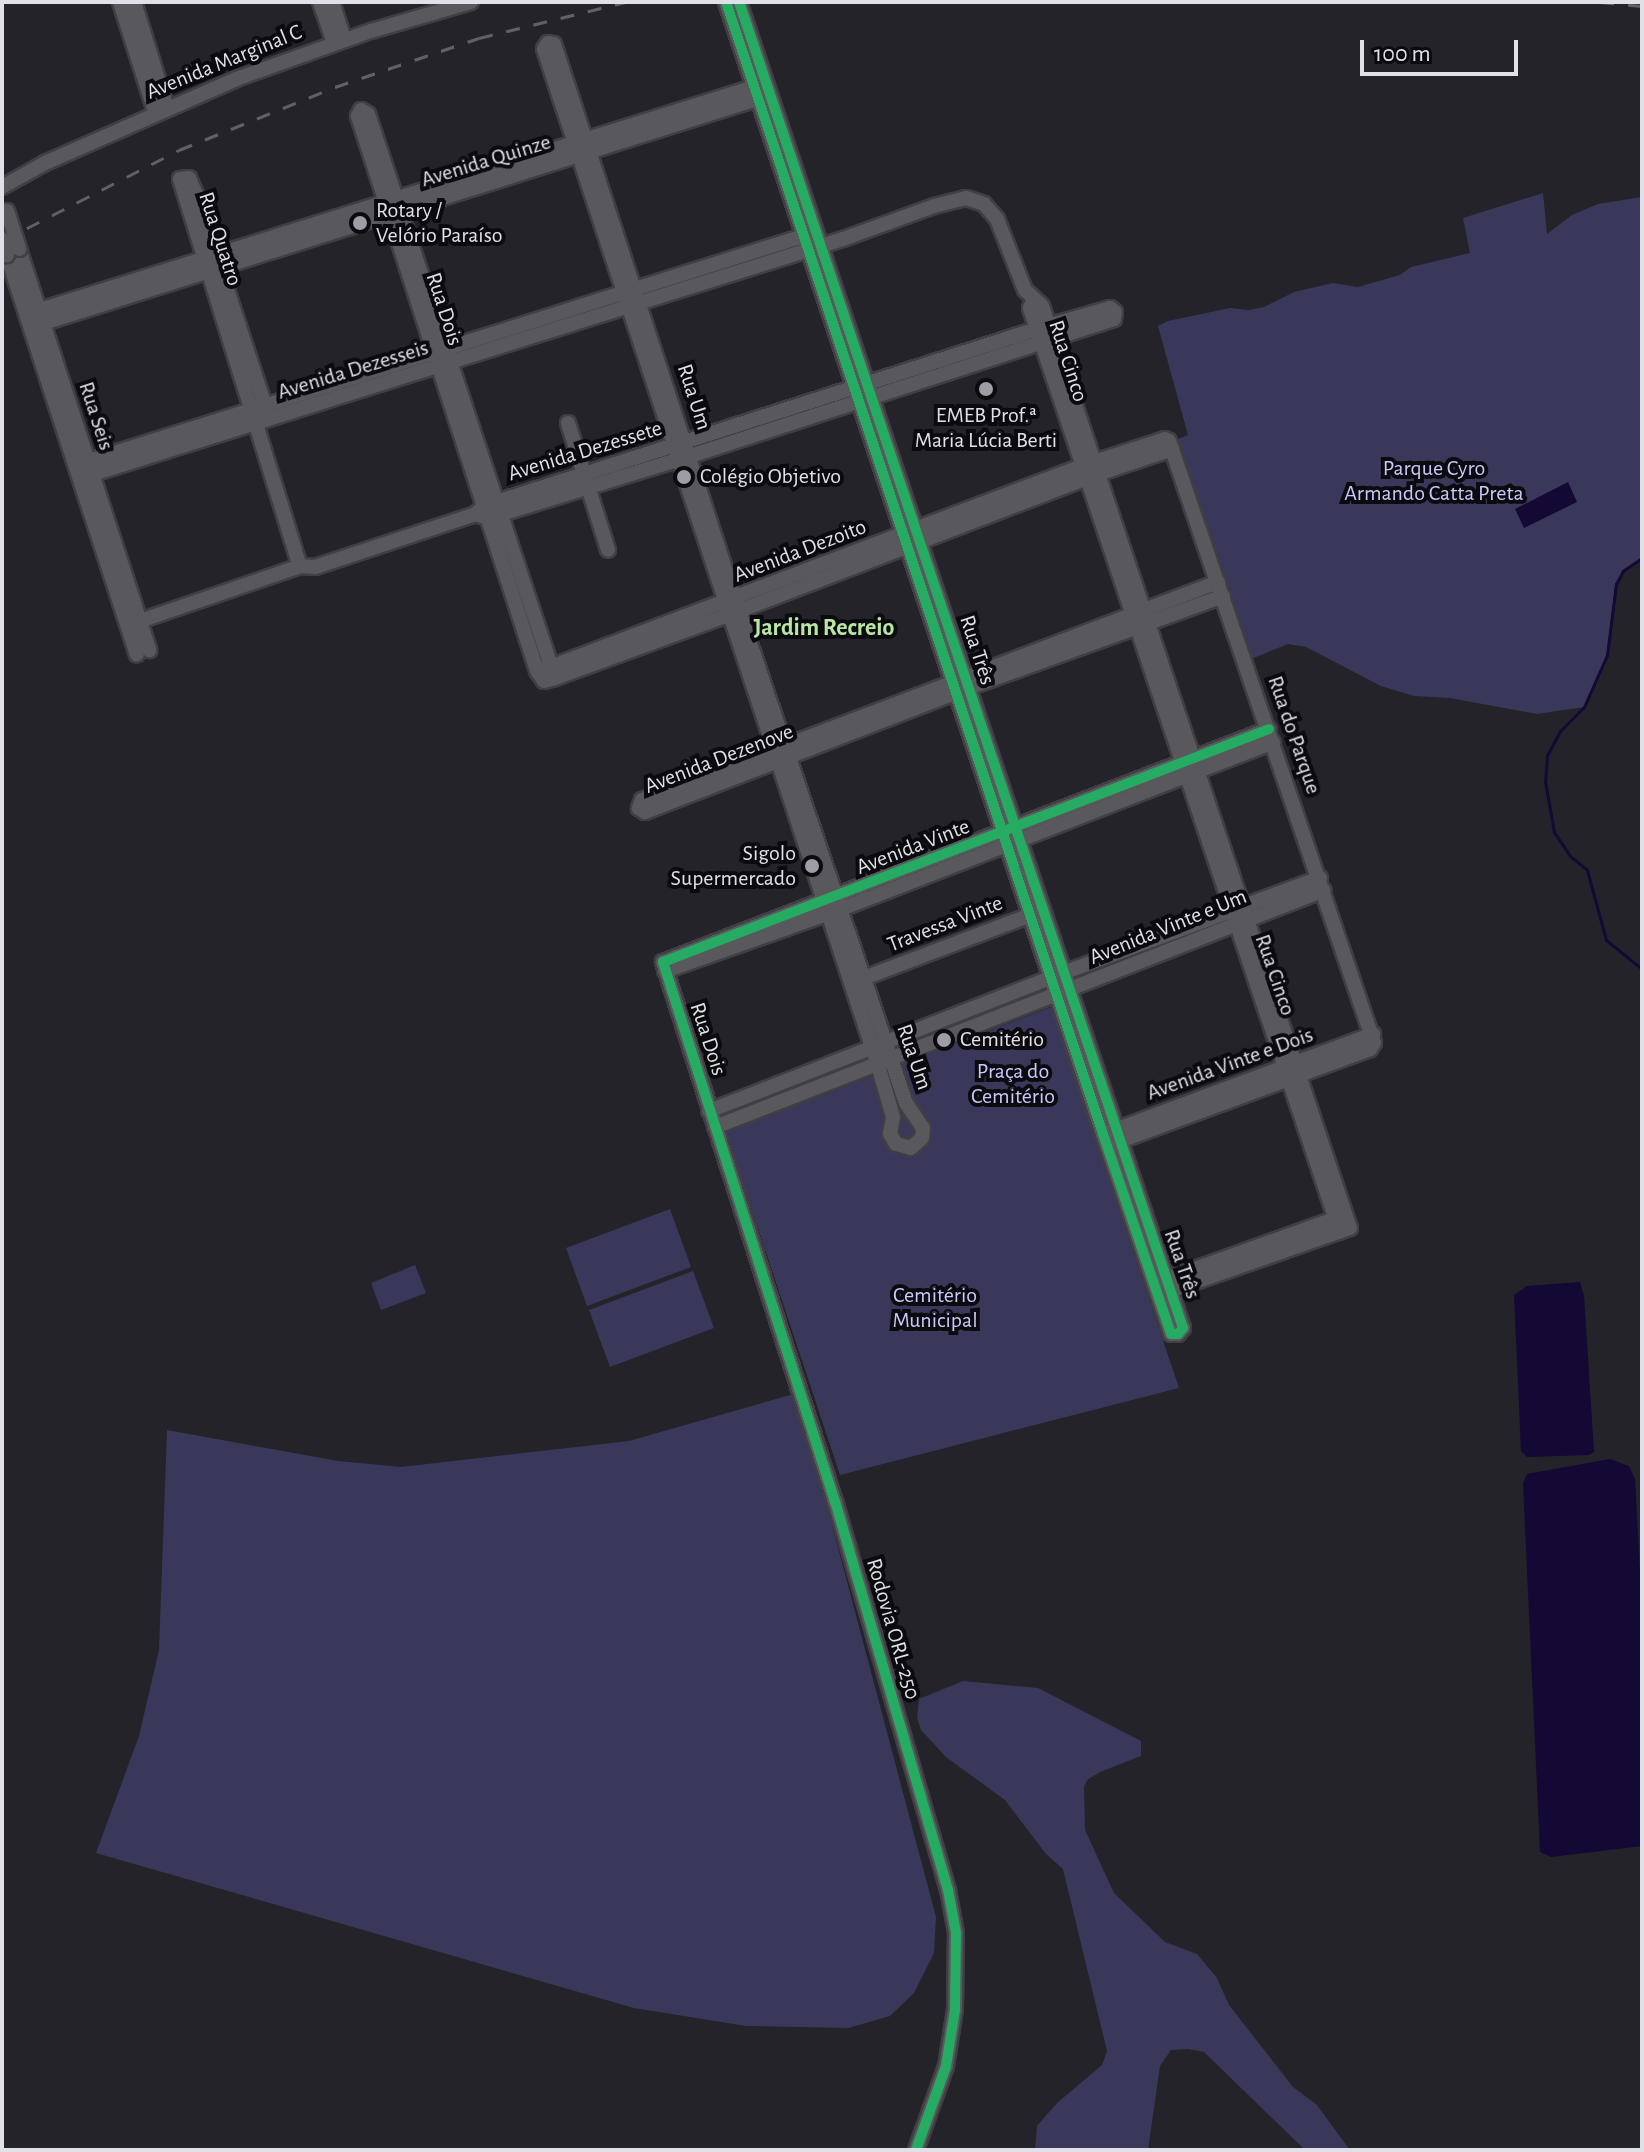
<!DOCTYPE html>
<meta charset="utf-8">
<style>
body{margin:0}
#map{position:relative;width:1644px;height:2152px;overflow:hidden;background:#232329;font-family:"Alegreya Sans",sans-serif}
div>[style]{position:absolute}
.green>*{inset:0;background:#3a385a}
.water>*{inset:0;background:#140835}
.stream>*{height:3px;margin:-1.5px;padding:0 1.5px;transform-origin:1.5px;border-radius:1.5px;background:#140835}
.roads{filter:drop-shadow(2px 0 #3f3f44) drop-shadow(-2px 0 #3f3f44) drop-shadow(0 2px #3f3f44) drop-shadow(0 -2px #3f3f44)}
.minor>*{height:14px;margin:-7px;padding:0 7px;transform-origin:7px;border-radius:7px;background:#59595d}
.rail>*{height:3px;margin-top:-1.5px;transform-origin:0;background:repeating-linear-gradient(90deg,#606065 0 14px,transparent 0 28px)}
.bridges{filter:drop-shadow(2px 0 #3f3f44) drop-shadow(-2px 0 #3f3f44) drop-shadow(0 2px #3f3f44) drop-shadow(0 -2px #3f3f44)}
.minor-bridge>*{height:14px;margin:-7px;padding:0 7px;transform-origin:7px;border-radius:7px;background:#59595d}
.cycleway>*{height:10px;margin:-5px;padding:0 5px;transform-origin:5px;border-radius:5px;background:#26ab63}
.dots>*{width:22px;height:22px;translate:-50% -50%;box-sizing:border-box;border:4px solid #0a0a0f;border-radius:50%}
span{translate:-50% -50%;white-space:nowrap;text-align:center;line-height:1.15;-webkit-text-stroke:8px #0a0a0f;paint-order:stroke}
.street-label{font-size:22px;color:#dfe0e8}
.poi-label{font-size:22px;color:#dfe0e8}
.left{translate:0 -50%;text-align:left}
.right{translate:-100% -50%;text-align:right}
.park-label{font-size:22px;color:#c9c8fc}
.neighbourhood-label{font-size:24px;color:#b9e6a3;font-weight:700}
.frame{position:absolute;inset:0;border:4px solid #dfe0e8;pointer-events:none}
.scale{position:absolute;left:1360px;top:40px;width:158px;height:36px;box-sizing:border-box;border:4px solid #dfe0e8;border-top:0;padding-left:10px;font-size:24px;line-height:28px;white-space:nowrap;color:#dfe0e8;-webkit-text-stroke:6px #0a0a0f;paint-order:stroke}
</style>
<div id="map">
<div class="green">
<div style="clip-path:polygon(1543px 193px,1547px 234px,1572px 215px,1598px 204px,1642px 197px,1642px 557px,1623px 571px,1615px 584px,1607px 655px,1584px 707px,1537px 714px,1450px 698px,1414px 696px,1381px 686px,1306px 647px,1288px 644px,1246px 661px,1170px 442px,1188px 435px,1158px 326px,1168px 321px,1230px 308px,1249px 310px,1264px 307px,1294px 292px,1333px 283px,1358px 287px,1400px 275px,1411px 267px,1470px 253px,1463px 218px)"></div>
<div style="clip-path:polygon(1051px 1007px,1179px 1388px,840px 1475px,726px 1132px)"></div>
<div style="clip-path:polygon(670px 1209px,691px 1267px,587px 1306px,566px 1248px)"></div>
<div style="clip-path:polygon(415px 1265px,426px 1293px,381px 1310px,371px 1283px)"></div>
<div style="clip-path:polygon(693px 1271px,714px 1328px,610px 1367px,589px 1310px)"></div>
<div style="clip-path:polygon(797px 1393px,936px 1917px,934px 1953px,914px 1993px,890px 2016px,848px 2028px,746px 2026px,634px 2008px,96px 1853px,139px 1736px,159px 1650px,167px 1430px,338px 1461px,401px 1467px,629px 1441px)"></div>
<div style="clip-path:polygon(963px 1681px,1038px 1688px,1141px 1741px,1141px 1756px,1100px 1772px,1087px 1780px,1084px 1787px,1085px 1830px,1114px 1893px,1165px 1942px,1197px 1954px,1217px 1978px,1229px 2005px,1293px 2087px,1316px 2104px,1350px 2150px,1305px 2150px,1204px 2052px,1188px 2049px,1171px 2050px,1160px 2066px,1148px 2150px,1035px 2150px,1037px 2126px,1057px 2103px,1102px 2065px,1107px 2051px,1063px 1869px,1046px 1854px,1005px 1800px,946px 1757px,921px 1730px,917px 1718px,919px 1699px)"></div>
</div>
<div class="water">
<div style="clip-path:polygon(1568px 482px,1577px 502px,1524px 528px,1515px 509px)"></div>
<div style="clip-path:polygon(1580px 1282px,1584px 1296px,1594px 1452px,1589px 1455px,1527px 1457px,1521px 1451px,1514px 1295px,1527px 1286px)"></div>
<div style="clip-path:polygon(1610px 1459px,1629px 1466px,1635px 1479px,1642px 1609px,1642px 1846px,1551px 1857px,1540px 1852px,1523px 1483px,1527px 1474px)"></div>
</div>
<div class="stream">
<div style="left:1642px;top:558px;width:23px;rotate:146deg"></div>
<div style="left:1623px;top:571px;width:15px;rotate:118deg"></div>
<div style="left:1616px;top:584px;width:72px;rotate:97.2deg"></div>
<div style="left:1607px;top:655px;width:57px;rotate:113.9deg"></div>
<div style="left:1584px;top:707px;width:34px;rotate:135deg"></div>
<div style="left:1560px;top:731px;width:27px;rotate:118deg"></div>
<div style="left:1547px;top:755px;width:26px;rotate:94deg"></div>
<div style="left:1545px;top:781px;width:52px;rotate:80deg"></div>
<div style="left:1554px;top:832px;width:29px;rotate:56deg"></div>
<div style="left:1570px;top:856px;width:22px;rotate:39deg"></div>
<div style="left:1587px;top:870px;width:73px;rotate:74.8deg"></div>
<div style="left:1606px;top:940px;width:46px;rotate:38.9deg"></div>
</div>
<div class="roads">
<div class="minor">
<div style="left:120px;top:2px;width:115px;rotate:72.3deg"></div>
<div style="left:134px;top:2px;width:111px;rotate:72.7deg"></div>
<div style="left:320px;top:2px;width:43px;rotate:71.1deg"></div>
<div style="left:332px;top:2px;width:40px;rotate:72deg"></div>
<div style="left:726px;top:2px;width:1193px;rotate:71.58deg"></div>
<div style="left:1103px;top:1134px;width:211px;rotate:71.2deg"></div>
<div style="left:1171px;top:1334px;width:7px"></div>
<div style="left:1178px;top:1334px;width:8px;rotate:-50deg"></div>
<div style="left:1183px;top:1328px;width:1398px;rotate:-108.51deg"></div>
<div style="left:548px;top:43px;width:6px;rotate:9deg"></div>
<div style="left:554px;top:44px;width:584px;rotate:71.94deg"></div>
<div style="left:735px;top:599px;width:532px;rotate:71.26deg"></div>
<div style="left:906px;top:1103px;width:30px;rotate:56deg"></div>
<div style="left:923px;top:1128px;width:10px;rotate:96deg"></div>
<div style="left:922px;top:1138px;width:15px;rotate:138deg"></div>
<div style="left:911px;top:1148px;width:16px;rotate:-165deg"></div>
<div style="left:896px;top:1144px;width:12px;rotate:-121deg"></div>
<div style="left:890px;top:1134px;width:17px;rotate:-80deg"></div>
<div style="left:893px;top:1117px;width:54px;rotate:-106.1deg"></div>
<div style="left:878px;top:1065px;width:1069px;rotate:-108.2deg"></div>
<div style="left:544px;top:49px;width:7px;rotate:-56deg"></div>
<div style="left:2px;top:187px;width:49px;rotate:-29.2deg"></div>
<div style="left:45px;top:163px;width:209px;rotate:-23.7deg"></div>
<div style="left:236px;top:79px;width:143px;rotate:-19.6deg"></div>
<div style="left:371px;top:31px;width:104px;rotate:-16.2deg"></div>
<div style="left:19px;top:249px;width:422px;rotate:72deg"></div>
<div style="left:7px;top:255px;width:420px;rotate:72deg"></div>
<div style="left:1034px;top:300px;width:9px;rotate:117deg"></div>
<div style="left:1030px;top:308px;width:22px;rotate:72deg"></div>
<div style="left:1037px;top:329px;width:952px;rotate:71.45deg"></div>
<div style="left:27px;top:314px;width:771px;rotate:-17.35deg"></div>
<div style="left:31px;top:327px;width:771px;rotate:-17.42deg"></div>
<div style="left:268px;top:415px;width:235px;rotate:-108.1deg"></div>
<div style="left:195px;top:192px;width:15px;rotate:-113deg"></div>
<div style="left:189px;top:178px;width:9px;rotate:174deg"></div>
<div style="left:180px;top:179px;width:405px;rotate:72.8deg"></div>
<div style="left:568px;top:423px;width:133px;rotate:72.5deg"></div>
<div style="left:76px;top:465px;width:773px;rotate:-17.47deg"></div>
<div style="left:80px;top:478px;width:800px;rotate:-17.39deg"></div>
<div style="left:843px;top:239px;width:97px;rotate:-19.9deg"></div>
<div style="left:934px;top:206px;width:33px;rotate:-14deg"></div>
<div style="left:966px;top:198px;width:19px;rotate:18deg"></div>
<div style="left:984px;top:204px;width:20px;rotate:49deg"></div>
<div style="left:997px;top:219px;width:76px;rotate:68.5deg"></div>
<div style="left:1025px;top:290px;width:23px;rotate:43deg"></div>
<div style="left:1042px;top:306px;width:972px;rotate:71.53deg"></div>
<div style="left:1350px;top:1228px;width:198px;rotate:160.8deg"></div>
<div style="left:1218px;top:582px;width:616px;rotate:159.27deg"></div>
<div style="left:642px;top:800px;width:9px;rotate:111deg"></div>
<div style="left:639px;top:808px;width:7px;rotate:34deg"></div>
<div style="left:645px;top:812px;width:346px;rotate:-21deg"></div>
<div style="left:968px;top:688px;width:271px;rotate:-19.8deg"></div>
<div style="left:128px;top:625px;width:182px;rotate:-18.9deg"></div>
<div style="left:300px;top:566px;width:15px;rotate:4deg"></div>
<div style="left:315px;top:567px;width:169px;rotate:-18.2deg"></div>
<div style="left:476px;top:514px;width:11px;rotate:-45deg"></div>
<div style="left:484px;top:506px;width:581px;rotate:-17.75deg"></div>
<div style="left:1037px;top:329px;width:76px;rotate:-16deg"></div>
<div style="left:1110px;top:308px;width:6px;rotate:39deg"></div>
<div style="left:1115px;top:312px;width:7px;rotate:98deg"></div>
<div style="left:1114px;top:319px;width:446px;rotate:162.1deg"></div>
<div style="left:690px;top:456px;width:211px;rotate:162.9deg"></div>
<div style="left:488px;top:518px;width:13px;rotate:-162deg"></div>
<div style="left:545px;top:669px;width:574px;rotate:-20.71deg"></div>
<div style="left:1082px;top:466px;width:87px;rotate:-18deg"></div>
<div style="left:1165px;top:439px;width:4px;rotate:27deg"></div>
<div style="left:1169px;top:441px;width:636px;rotate:71.19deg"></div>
<div style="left:1374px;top:1043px;width:7px;rotate:124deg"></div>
<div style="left:1370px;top:1049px;width:275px;rotate:159.8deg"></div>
<div style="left:555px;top:678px;width:594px;rotate:-108.34deg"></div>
<div style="left:368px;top:114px;width:8px;rotate:-150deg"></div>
<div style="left:361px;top:110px;width:7px;rotate:117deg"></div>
<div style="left:358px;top:116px;width:583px;rotate:72.12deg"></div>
<div style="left:537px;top:671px;width:12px;rotate:55deg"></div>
<div style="left:544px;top:681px;width:11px;rotate:-15deg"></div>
<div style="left:555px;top:678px;width:184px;rotate:-20deg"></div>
<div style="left:728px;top:615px;width:383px;rotate:-20.9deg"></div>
<div style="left:1086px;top:478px;width:91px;rotate:-18.6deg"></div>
<div style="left:665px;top:971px;width:187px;rotate:-19.4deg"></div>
<div style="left:841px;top:909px;width:463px;rotate:-21.1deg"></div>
<div style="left:864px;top:978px;width:187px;rotate:-20.7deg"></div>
<div style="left:709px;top:1111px;width:380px;rotate:-21.3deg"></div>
<div style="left:1063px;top:973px;width:274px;rotate:-20.3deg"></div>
<div style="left:715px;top:1127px;width:653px;rotate:-21.26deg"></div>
<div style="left:1107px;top:1133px;width:284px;rotate:-20.4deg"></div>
<div style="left:1158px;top:1282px;width:195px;rotate:-19.7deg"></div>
<div style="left:916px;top:2150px;width:89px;rotate:-70.3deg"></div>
<div style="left:946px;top:2066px;width:57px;rotate:-80.9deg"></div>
<div style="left:955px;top:2010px;width:77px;rotate:-89.3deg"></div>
<div style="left:956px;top:1933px;width:44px;rotate:-100.5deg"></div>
<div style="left:948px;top:1890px;width:404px;rotate:-106.2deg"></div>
<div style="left:835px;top:1502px;width:567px;rotate:-107.67deg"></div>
<div style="left:663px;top:962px;width:649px;rotate:-21.03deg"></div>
</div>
</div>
<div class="rail">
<div style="left:1600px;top:2px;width:42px;rotate:5.4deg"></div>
<div style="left:2px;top:241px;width:199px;rotate:-27.2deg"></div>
<div style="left:179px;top:150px;width:168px;rotate:-22deg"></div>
<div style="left:335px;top:87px;width:152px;rotate:-18.8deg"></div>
<div style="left:479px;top:38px;width:151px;rotate:-13.8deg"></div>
</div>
<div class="bridges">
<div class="minor-bridge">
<div style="left:7px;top:211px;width:40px;rotate:72deg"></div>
<div style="left:2px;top:239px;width:17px;rotate:73deg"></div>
</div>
</div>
<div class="cycleway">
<div style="left:726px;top:2px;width:1193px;rotate:71.58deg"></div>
<div style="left:1103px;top:1134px;width:211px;rotate:71.2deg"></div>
<div style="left:1171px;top:1334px;width:7px"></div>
<div style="left:1178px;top:1334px;width:8px;rotate:-50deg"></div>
<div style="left:1183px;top:1328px;width:1398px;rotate:-108.51deg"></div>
<div style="left:916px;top:2150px;width:89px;rotate:-70.3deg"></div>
<div style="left:946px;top:2066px;width:57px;rotate:-80.9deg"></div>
<div style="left:955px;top:2010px;width:77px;rotate:-89.3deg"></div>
<div style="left:956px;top:1933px;width:44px;rotate:-100.5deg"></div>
<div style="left:948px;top:1890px;width:404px;rotate:-106.2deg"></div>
<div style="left:835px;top:1502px;width:567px;rotate:-107.67deg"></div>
<div style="left:663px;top:962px;width:649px;rotate:-21.03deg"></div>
</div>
<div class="dots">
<div style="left:360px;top:223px;background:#9d9ea5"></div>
<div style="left:986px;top:389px;background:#9d9ea5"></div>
<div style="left:684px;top:477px;background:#9d9ea5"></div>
<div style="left:812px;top:866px;background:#9d9ea5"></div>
<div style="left:944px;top:1040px;background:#9d9ea5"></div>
</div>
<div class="street-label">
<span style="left:224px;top:62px;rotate:-22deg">Avenida Marginal C</span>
<span style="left:486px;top:161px;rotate:-17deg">Avenida Quinze</span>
<span style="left:220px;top:239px;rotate:72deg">Rua Quatro</span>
<span style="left:444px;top:309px;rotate:72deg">Rua Dois</span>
<span style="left:1068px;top:361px;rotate:72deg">Rua Cinco</span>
<span style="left:353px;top:370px;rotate:-17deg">Avenida Dezesseis</span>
<span style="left:694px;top:397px;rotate:72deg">Rua Um</span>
<span style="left:96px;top:416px;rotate:72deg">Rua Seis</span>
<span style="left:585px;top:451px;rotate:-17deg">Avenida Dezessete</span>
<span style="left:800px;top:551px;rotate:-21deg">Avenida Dezoito</span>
<span style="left:977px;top:650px;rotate:72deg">Rua Três</span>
<span style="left:1294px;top:735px;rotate:71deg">Rua do Parque</span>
<span style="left:719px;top:759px;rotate:-21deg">Avenida Dezenove</span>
<span style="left:913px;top:847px;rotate:-21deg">Avenida Vinte</span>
<span style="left:945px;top:924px;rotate:-21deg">Travessa Vinte</span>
<span style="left:1168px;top:927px;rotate:-22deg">Avenida Vinte e Um</span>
<span style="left:1275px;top:975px;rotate:71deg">Rua Cinco</span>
<span style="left:708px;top:1039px;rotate:72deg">Rua Dois</span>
<span style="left:914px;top:1057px;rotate:71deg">Rua Um</span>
<span style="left:1230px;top:1064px;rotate:-20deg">Avenida Vinte e Dois</span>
<span style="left:1182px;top:1264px;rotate:71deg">Rua Três</span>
<span style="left:893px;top:1629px;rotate:74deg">Rodovia ORL-250</span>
</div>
<div class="poi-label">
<span class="left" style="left:376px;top:223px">Rotary /<br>Velório Paraíso</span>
<span style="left:986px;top:428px">EMEB Prof.ª<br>Maria Lúcia Berti</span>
<span class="left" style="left:700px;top:477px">Colégio Objetivo</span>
<span class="right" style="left:796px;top:866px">Sigolo<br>Supermercado</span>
<span class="left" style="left:960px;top:1040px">Cemitério</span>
</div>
<div class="park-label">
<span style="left:1434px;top:481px">Parque Cyro<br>Armando Catta Preta</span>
<span style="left:1013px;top:1084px">Praça do<br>Cemitério</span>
<span style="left:935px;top:1308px">Cemitério<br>Municipal</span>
</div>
<div class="neighbourhood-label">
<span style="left:824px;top:629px">Jardim Recreio</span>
</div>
<div class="frame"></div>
<div class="scale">100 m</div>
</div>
